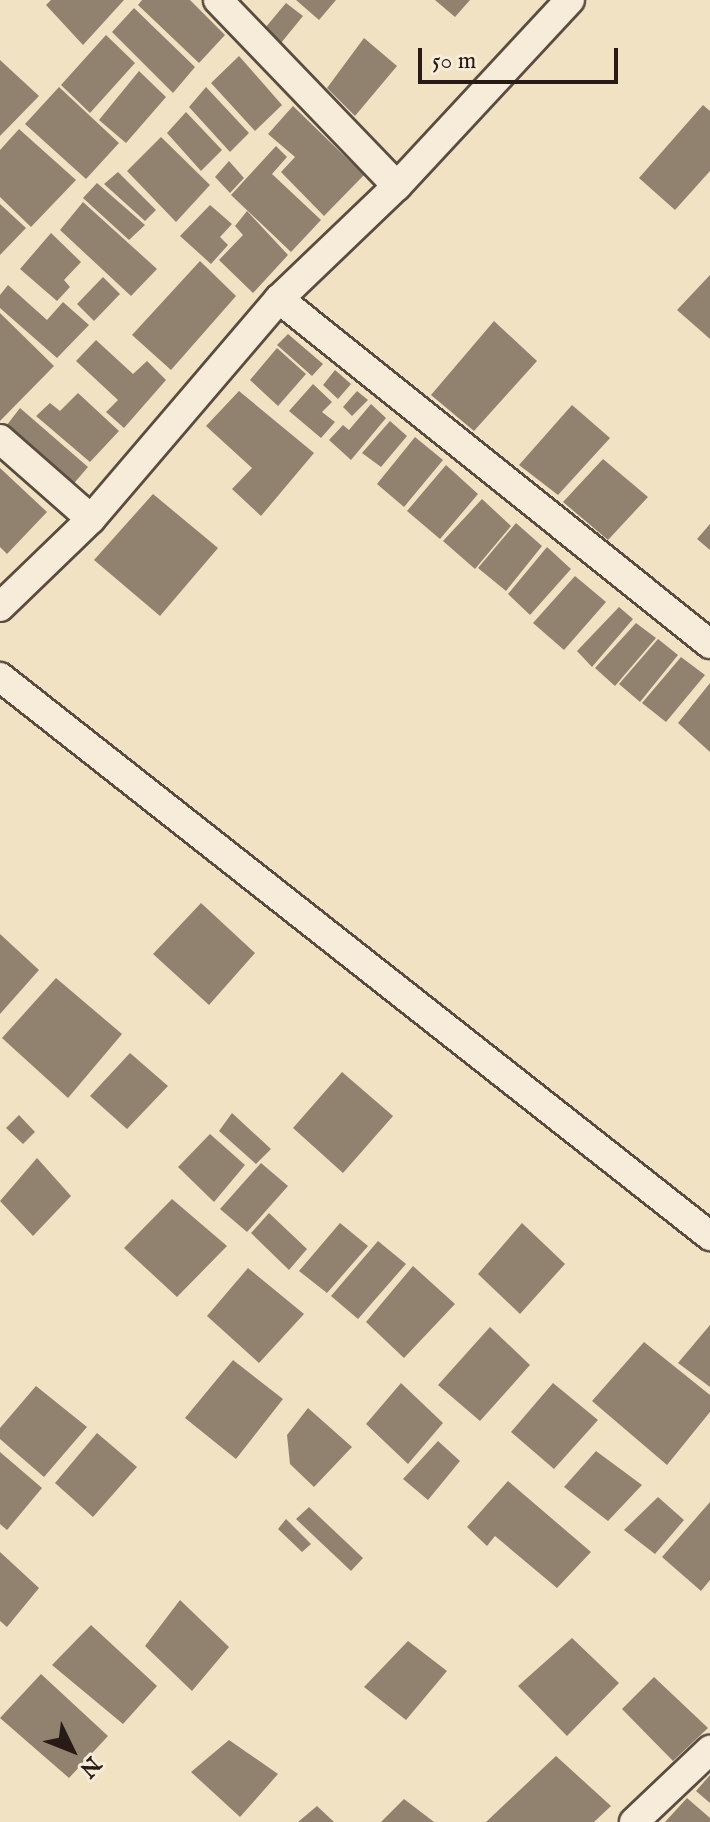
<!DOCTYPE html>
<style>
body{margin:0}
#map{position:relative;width:710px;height:1822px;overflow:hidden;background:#f2e2c4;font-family:"IM FELL English",serif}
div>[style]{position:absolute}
.building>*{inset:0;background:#918270}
.roads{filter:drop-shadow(2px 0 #5a4c40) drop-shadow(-2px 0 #5a4c40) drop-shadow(0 2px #5a4c40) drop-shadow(0 -2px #5a4c40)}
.street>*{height:28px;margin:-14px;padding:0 14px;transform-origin:14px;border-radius:14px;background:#f7ecd9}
span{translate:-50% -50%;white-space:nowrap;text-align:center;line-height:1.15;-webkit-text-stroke:6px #f7ecd9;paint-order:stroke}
.north{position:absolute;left:32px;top:1710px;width:80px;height:80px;-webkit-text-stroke:6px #f7ecd9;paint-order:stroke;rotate:133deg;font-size:22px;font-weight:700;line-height:32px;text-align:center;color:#281a14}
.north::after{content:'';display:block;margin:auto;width:28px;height:36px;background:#281a14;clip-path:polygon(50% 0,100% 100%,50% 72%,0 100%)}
.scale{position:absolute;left:418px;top:48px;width:200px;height:36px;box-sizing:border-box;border:4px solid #281a14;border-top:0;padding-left:10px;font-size:24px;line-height:28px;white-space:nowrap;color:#281a14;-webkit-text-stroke:6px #f7ecd9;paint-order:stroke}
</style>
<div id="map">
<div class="building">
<div style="clip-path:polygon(51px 0,124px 0,83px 45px,46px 5px)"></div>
<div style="clip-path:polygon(142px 0,190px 0,225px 35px,199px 63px,138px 5px)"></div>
<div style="clip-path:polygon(296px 0,336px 0,319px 20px)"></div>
<div style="clip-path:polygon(435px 0,470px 0,455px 17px)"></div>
<div style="clip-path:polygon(286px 3px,303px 16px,281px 43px,265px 28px)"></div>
<div style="clip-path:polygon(134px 8px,195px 67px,173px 93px,112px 32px)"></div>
<div style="clip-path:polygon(106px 35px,135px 63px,90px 113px,61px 85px)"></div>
<div style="clip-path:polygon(364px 38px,397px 66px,355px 116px,327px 88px)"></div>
<div style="clip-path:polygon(239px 56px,282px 105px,255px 131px,211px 83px)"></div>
<div style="clip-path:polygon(0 60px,39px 96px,0 136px)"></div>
<div style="clip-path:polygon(139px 71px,166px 97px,126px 143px,99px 120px)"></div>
<div style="clip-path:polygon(59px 87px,119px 143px,86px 179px,25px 124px)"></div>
<div style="clip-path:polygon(206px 87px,249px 133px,230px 152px,189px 107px)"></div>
<div style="clip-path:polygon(703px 105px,710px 111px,710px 171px,675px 210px,639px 178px)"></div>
<div style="clip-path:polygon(293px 106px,364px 175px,324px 216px,281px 172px,295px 157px,268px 134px)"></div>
<div style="clip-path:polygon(186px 112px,222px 150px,201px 171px,167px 133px)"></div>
<div style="clip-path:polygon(19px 129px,76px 180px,31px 227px,0 197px,0 150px)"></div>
<div style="clip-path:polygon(161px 137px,210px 185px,176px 222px,127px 171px)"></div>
<div style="clip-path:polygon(276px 146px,287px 157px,272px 174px,321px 220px,291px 252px,231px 195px)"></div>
<div style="clip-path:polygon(229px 161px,244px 178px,230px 193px,215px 177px)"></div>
<div style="clip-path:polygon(118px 172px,156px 210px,145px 221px,104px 184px)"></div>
<div style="clip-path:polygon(97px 183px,145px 225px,129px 240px,83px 198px)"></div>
<div style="clip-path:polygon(83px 202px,157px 269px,131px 296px,60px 230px)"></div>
<div style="clip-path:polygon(0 204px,26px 228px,0 255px)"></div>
<div style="clip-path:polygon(210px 205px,232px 224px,220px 237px,228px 245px,211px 264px,180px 236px)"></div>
<div style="clip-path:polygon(247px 211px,288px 255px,253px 293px,219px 260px,243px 235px,235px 226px)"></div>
<div style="clip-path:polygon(51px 233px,81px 262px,64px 280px,70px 287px,57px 301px,20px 269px)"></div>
<div style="clip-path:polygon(200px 261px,236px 296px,171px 370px,132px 335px)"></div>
<div style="clip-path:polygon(710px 275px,710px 339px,677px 310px)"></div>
<div style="clip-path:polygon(103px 277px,120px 294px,94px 321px,77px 304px)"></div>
<div style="clip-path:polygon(8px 285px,47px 320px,63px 302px,89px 325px,57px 358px,0 308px,0 295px)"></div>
<div style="clip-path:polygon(0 313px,54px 366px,0 421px)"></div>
<div style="clip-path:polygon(494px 321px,537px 361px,474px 431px,431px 395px)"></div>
<div style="clip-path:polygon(288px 334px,323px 364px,312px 376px,277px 345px)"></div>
<div style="clip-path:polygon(96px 340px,133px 374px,147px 361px,166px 380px,124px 428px,106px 412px,118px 400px,76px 361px)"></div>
<div style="clip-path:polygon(277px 348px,306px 374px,278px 406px,250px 380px)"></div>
<div style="clip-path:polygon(335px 370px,351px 384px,338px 399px,323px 385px)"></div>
<div style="clip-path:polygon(313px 384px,332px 402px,322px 412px,335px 422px,321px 438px,289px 411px)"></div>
<div style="clip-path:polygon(239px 391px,314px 453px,261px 516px,232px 489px,252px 468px,206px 426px)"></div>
<div style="clip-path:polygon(357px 391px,368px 400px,352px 416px,343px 407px)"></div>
<div style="clip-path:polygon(78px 393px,119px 431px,90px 462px,36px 416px,50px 403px,60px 411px)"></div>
<div style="clip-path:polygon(371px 404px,386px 418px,351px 460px,329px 440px,343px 425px,349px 430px)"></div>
<div style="clip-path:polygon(572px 405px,610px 438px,558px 495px,519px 465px)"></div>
<div style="clip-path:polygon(20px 408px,88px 467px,69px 489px,3px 430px)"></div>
<div style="clip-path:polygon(390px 421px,407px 436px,381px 467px,362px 453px)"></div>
<div style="clip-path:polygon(415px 437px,443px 460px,404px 507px,377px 484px)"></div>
<div style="clip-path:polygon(603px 459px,648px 497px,608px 540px,563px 502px)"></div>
<div style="clip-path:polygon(446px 465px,478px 494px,440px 539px,407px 511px)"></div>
<div style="clip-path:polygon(0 468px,47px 512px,7px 554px,0 547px)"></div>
<div style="clip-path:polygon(153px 494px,218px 548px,160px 616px,94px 560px)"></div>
<div style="clip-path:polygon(482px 499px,511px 526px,475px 569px,443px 541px)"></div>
<div style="clip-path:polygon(516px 523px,542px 546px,506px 591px,478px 568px)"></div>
<div style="clip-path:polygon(710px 524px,710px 550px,697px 539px)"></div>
<div style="clip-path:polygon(547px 547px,571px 569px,530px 615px,508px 594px)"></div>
<div style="clip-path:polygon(575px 576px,606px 602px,564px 650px,533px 623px)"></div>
<div style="clip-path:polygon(619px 607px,633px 619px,592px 667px,577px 651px)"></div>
<div style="clip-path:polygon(636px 623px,656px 638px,615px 686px,595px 668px)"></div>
<div style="clip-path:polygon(658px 639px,678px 655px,640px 702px,619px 684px)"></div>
<div style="clip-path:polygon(681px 657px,705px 675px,666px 722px,642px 703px)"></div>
<div style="clip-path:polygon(710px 683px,710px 752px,678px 723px)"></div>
<div style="clip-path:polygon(201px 903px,255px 953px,209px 1005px,153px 954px)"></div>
<div style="clip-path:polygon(0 934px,39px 970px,0 1014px)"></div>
<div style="clip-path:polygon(56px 978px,122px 1034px,68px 1098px,2px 1038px)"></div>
<div style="clip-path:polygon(130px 1053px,168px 1086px,127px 1129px,90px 1096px)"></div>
<div style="clip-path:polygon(342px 1072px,393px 1116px,343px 1173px,293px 1128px)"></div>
<div style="clip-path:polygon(232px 1113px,271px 1149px,256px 1164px,219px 1131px)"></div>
<div style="clip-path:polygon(19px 1115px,35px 1132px,23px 1144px,6px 1128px)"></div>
<div style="clip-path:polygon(210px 1134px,245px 1165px,214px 1202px,178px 1167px)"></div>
<div style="clip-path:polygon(37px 1158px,71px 1196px,33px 1236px,0 1201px)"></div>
<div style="clip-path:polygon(261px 1163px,288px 1186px,247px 1232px,220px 1209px)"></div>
<div style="clip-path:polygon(172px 1199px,227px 1246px,177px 1297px,124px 1248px)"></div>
<div style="clip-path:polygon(269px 1213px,307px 1249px,289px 1270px,251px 1233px)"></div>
<div style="clip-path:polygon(340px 1223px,368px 1246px,327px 1293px,299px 1271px)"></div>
<div style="clip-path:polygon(522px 1223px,565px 1264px,520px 1314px,478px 1274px)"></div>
<div style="clip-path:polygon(378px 1241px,406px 1264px,358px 1319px,331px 1296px)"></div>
<div style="clip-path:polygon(413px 1266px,455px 1304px,404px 1358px,366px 1322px)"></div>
<div style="clip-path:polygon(248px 1268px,304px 1314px,259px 1363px,207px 1316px)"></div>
<div style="clip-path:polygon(710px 1325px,710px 1387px,678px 1363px)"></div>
<div style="clip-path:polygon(490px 1327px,530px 1365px,480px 1421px,438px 1385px)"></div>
<div style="clip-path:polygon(644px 1342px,710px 1395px,710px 1412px,667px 1465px,592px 1401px)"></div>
<div style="clip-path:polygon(233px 1360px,283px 1399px,236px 1459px,185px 1418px)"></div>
<div style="clip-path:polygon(401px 1383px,443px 1423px,408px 1464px,366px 1424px)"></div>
<div style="clip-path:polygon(553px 1383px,598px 1420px,554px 1469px,511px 1432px)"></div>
<div style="clip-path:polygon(36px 1386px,87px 1427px,44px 1477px,0 1439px,0 1428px)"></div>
<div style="clip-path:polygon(308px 1408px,352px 1447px,314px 1487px,290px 1464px,287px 1435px)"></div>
<div style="clip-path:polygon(97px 1433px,137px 1467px,93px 1517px,55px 1483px)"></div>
<div style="clip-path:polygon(438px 1441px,460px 1461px,428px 1500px,403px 1479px)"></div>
<div style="clip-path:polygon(596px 1451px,642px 1485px,608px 1521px,564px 1487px)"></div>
<div style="clip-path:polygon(0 1452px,42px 1488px,7px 1530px,0 1524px)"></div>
<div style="clip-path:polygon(508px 1481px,591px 1552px,557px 1588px,495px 1536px,487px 1546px,467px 1527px)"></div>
<div style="clip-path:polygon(658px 1497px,684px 1520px,655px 1554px,624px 1530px)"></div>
<div style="clip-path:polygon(710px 1502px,710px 1580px,701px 1591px,662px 1557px)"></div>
<div style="clip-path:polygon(309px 1507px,363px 1558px,351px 1571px,296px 1519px)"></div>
<div style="clip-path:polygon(286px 1519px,311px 1544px,302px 1552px,278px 1529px)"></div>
<div style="clip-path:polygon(0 1552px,39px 1588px,7px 1627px,0 1621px)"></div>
<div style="clip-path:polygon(180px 1600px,229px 1647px,192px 1691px,145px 1646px)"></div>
<div style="clip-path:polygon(91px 1625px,157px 1686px,123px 1724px,52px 1665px)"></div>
<div style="clip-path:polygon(572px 1638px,619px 1683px,567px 1736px,518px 1686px)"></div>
<div style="clip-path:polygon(408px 1641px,447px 1671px,406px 1720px,364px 1687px)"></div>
<div style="clip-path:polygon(41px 1674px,108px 1736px,69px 1778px,0 1718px)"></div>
<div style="clip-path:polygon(654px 1677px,708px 1728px,673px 1761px,622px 1709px)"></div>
<div style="clip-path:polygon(229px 1740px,278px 1774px,240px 1817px,191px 1772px)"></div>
<div style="clip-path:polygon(556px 1756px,611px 1806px,594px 1822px,486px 1822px)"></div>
<div style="clip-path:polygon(710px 1775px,710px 1803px,696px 1791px)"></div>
<div style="clip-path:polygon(687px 1798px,710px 1818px,710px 1822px,665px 1822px)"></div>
<div style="clip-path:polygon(404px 1799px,434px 1822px,381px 1822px)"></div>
<div style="clip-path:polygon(317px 1806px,334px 1822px,298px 1822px)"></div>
</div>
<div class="roads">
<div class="street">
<div style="left:218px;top:0;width:258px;rotate:46.1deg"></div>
<div style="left:279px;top:299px;width:552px;rotate:38.68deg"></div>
<div style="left:0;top:439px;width:121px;rotate:41.3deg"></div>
<div style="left:0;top:607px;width:127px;rotate:-44deg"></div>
<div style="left:91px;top:519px;width:289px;rotate:-49.5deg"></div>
<div style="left:279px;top:299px;width:163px;rotate:-43.8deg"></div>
<div style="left:397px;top:186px;width:254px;rotate:-47.1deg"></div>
<div style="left:0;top:677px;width:904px;rotate:38.21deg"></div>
<div style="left:634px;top:1822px;width:105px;rotate:-43.5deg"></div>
</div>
</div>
<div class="north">N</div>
<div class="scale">50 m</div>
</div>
